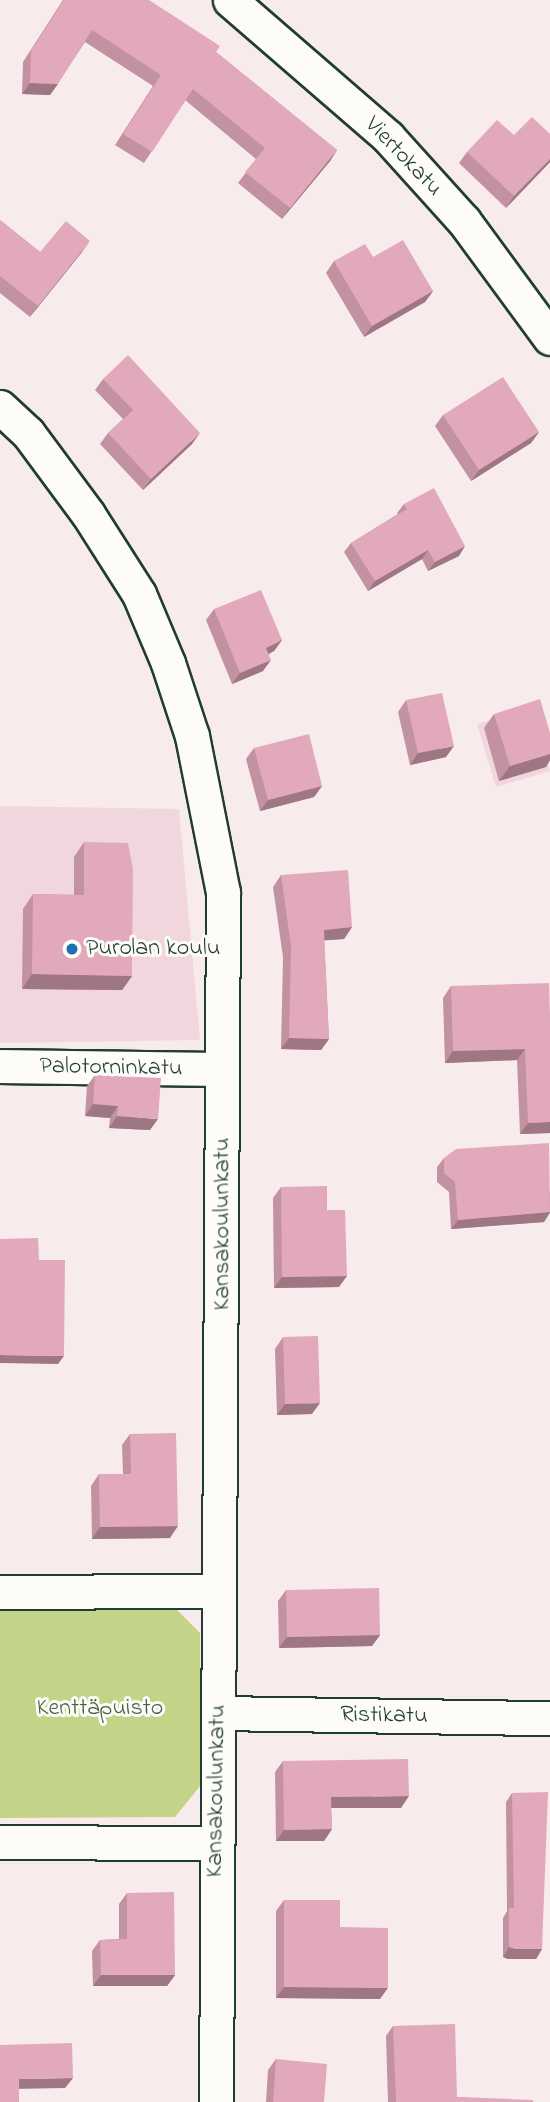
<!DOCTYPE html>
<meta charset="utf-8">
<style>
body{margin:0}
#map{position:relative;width:550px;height:2102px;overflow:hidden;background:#f8ebeb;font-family:"Indie Flower",sans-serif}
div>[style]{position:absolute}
.built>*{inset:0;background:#f1d7dd}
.green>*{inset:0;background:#c3d387}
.roads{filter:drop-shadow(2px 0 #1f3d34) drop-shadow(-2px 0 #1f3d34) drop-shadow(0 2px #1f3d34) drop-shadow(0 -2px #1f3d34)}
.minor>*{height:33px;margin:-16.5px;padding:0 16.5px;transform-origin:16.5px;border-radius:16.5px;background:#fdfcf7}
.wall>*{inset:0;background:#c291a2}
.shaded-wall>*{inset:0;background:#9e7684}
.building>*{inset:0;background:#e2a9bc}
.dots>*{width:19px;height:19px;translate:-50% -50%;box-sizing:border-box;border:4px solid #fdfcf7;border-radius:50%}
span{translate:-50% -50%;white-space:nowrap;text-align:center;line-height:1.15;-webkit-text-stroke:6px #fdfcf7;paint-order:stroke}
.street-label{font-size:24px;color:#1f3d34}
.poi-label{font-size:24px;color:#1f3d34}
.left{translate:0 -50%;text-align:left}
.park-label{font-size:24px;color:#486249}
</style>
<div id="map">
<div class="built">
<div style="clip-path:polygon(533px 708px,550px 771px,496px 787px,477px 724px)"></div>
<div style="clip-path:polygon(0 806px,179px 809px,200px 1040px,0 1043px)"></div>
</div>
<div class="green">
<div style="clip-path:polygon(175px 1608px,200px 1633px,200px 1786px,175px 1817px,0 1818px,0 1609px)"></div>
</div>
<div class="roads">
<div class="minor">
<div style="left:230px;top:0;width:209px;rotate:40.9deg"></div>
<div style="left:388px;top:137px;width:113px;rotate:47.9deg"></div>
<div style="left:464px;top:221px;width:145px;rotate:53.7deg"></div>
<div style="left:0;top:407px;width:38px;rotate:43deg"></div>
<div style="left:28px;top:433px;width:101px;rotate:53.5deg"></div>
<div style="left:88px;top:514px;width:95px;rotate:57.5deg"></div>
<div style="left:139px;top:594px;width:75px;rotate:67.2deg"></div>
<div style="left:168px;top:663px;width:77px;rotate:71.8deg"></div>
<div style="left:192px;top:736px;width:159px;rotate:78.8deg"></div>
<div style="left:223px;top:892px;width:1210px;rotate:90.33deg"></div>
<div style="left:0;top:1066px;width:221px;rotate:0.8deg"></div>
<div style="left:0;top:1592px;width:218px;rotate:-0.3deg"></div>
<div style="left:218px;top:1713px;width:332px;rotate:0.9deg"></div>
<div style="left:0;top:1842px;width:215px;rotate:0.3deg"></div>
</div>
</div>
<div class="wall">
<div style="clip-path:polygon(63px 0,216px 52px,337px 150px,330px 161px,282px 219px,238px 183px,256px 159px,185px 100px,144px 163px,115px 145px,153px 86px,85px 42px,50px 95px,22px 94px,23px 62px)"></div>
<div style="clip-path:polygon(550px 134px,550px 162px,506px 208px,459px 163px,467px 152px,514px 135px)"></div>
<div style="clip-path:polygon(0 220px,40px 252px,82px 252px,30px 317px,0 293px)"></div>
<div style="clip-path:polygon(373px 257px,433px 291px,425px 302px,364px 337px,326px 273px,334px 261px)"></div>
<div style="clip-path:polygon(103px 379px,192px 444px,143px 490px,100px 444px,108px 433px,123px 419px,95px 390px)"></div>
<div style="clip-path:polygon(443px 415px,539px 432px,531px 443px,471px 481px,435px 426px)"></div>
<div style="clip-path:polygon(404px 504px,459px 556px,428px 571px,422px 559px,368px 591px,344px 552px,351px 543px,398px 514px,397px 513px)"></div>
<div style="clip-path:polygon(214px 609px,282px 640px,274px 651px,269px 654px,263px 671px,232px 684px,206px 620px)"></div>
<div style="clip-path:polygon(406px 700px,446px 757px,410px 765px,398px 712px)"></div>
<div style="clip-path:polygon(494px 714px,550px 733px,550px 760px,546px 767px,499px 781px,484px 728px)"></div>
<div style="clip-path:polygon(254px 748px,322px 786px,314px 797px,260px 811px,246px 759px)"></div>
<div style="clip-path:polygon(84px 842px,132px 976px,122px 990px,22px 989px,23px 909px,33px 894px,74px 895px,74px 857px)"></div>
<div style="clip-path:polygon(281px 875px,352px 927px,344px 939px,324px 940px,329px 1039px,321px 1050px,281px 1049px,283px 957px,273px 887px)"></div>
<div style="clip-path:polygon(451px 986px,550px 1016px,550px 1133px,520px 1134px,517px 1060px,445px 1063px,443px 998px)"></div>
<div style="clip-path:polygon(95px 1075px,150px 1130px,109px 1128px,110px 1118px,85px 1116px,87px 1086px)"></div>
<div style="clip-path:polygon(444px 1158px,550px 1192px,550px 1213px,544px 1222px,451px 1229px,449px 1192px,437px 1182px,437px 1167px)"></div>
<div style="clip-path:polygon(281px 1187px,327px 1210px,339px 1287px,274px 1288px,273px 1198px)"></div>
<div style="clip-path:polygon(283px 1337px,312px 1414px,277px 1415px,275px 1349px)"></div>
<div style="clip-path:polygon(130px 1434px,170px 1538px,92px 1539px,91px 1486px,99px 1474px,123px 1474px,122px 1445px)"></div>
<div style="clip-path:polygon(286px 1590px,380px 1635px,372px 1646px,279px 1648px,278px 1601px)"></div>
<div style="clip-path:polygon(283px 1761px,401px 1808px,331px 1808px,332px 1829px,324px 1841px,276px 1841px,275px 1772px)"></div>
<div style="clip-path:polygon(512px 1793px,542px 1949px,536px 1959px,508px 1959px,503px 1957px,503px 1918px,507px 1911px,506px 1802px)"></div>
<div style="clip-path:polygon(127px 1893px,175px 1975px,167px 1986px,93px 1986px,92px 1951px,100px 1940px,119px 1939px,119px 1904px)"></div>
<div style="clip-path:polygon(284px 1900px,340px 1927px,380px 1999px,276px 1998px,276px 1911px)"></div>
<div style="clip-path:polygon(393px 2026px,457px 2097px,533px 2102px,388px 2102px,386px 2036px)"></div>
<div style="clip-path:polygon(276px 2059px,324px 2102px,266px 2102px,268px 2070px)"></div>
</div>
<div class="shaded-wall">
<div style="clip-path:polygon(30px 83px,58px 84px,50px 95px,22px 94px)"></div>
<div style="clip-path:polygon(337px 150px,330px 161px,282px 219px,290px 208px)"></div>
<div style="clip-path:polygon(550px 159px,550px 162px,506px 208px,514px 196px)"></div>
<div style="clip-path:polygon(90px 241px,82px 252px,30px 317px,38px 306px)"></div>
<div style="clip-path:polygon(433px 291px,425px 302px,364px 337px,372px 326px)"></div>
<div style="clip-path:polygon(539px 432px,531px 443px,471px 481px,479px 470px)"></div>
<div style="clip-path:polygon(200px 433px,192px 444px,143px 490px,151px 479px)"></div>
<div style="clip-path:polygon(465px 546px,459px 556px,428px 571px,435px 562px)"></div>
<div style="clip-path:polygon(428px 550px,422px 559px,368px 591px,375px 581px)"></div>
<div style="clip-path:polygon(282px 640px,274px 651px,258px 659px,266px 648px)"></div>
<div style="clip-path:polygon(271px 660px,263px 671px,232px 684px,240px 673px)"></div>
<div style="clip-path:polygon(454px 746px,446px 757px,410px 765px,418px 753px)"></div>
<div style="clip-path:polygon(550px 754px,550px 760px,546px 767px,499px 781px,510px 766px)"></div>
<div style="clip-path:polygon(322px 786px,314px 797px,260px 811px,268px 800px)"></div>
<div style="clip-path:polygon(352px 927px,344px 939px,316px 941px,324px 930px)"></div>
<div style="clip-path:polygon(32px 974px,132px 976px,122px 990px,22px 989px)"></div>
<div style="clip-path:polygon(289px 1038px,329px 1039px,321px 1050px,281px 1049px)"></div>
<div style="clip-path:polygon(525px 1049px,517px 1060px,445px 1063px,453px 1051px)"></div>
<div style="clip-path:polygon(93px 1104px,118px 1106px,110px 1118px,85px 1116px)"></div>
<div style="clip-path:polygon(117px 1116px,158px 1119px,150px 1130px,109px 1128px)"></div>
<div style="clip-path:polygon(550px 1122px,550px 1133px,520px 1134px,528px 1123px)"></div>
<div style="clip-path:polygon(550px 1212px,544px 1222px,451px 1229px,458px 1220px)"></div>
<div style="clip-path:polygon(347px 1276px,339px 1287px,274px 1288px,282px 1277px)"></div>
<div style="clip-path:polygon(0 1355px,64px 1356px,58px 1364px,0 1363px)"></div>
<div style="clip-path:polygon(320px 1403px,312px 1414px,277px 1415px,285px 1404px)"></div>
<div style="clip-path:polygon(178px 1526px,170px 1538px,92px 1539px,100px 1527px)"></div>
<div style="clip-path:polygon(380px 1635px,372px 1646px,279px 1648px,287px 1637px)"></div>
<div style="clip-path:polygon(409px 1796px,401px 1808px,323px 1808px,331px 1797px)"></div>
<div style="clip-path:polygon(332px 1829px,324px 1841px,276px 1841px,284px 1830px)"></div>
<div style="clip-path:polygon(509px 1947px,542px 1949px,536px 1959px,508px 1959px,503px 1957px)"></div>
<div style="clip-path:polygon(101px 1975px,175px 1975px,167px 1986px,93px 1986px)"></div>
<div style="clip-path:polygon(284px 1987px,388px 1988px,380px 1999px,276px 1998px)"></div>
<div style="clip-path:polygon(73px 2078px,65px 2088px,11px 2089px,19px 2079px)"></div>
</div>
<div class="building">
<div style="clip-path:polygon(64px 0,149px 0,220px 46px,216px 52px,337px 150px,290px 208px,245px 172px,265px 148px,193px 89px,152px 152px,123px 134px,161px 75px,92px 30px,58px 84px,30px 83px,31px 51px)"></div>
<div style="clip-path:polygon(532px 117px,550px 134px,550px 159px,514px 196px,467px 152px,497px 120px,514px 135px)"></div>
<div style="clip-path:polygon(0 220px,40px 252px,66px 221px,90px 241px,38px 306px,0 276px)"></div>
<div style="clip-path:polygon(403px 240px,433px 291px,372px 326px,334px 261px,365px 244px,373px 257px)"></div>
<div style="clip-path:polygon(128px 355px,200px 433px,151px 479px,108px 433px,133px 410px,103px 379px)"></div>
<div style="clip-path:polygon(503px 377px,539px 432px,479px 470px,443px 415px)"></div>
<div style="clip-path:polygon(434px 488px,465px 546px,435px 562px,428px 550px,375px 581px,351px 543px,407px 509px,404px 504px)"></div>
<div style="clip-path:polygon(261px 590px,282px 640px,266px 648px,271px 660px,240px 673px,214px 609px)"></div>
<div style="clip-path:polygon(442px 693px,454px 746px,418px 753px,406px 700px)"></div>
<div style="clip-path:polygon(540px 699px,550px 733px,550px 754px,510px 766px,494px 714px)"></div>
<div style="clip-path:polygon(309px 734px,322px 786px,268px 800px,254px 748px)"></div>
<div style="clip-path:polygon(84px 842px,128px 843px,133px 869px,132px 976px,32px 974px,33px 894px,84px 895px)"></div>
<div style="clip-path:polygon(348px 870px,352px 927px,324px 930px,329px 1039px,289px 1038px,291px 946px,281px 875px)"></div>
<div style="clip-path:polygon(549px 983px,550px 1016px,550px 1122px,528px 1123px,525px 1049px,453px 1051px,451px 986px)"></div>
<div style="clip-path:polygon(95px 1075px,161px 1078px,158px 1119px,117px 1116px,118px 1106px,93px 1104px)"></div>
<div style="clip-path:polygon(549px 1143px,550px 1212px,458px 1220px,455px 1182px,444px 1173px,444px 1158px,456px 1149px)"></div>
<div style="clip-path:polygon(327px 1186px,327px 1210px,345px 1210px,347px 1276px,282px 1277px,281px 1187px)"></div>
<div style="clip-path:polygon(38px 1238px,39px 1260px,65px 1260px,64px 1356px,0 1355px,0 1239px)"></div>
<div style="clip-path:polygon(318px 1336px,320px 1403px,285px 1404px,283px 1337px)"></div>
<div style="clip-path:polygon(176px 1433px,178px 1526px,100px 1527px,99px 1474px,131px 1474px,130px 1434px)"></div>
<div style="clip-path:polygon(379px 1588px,380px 1635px,287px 1637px,286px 1590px)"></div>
<div style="clip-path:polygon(408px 1759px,409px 1796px,331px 1797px,332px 1829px,284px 1830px,283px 1761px)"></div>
<div style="clip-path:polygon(548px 1792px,542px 1949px,515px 1949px,509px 1947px,509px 1908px,514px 1908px,512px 1793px)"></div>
<div style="clip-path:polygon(174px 1892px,175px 1975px,101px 1975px,100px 1940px,127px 1939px,127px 1893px)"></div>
<div style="clip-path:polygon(284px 1900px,340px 1900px,340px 1927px,388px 1928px,388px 1988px,284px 1987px)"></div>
<div style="clip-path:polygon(455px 2024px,457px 2097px,533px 2100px,533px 2102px,396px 2102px,393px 2026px)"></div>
<div style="clip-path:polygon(72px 2043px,73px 2078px,19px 2079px,19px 2102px,0 2102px,0 2045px)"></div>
<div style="clip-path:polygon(276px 2059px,327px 2064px,324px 2102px,273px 2102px)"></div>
</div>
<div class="dots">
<div style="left:72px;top:949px;background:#1f6fb2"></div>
</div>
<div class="street-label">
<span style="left:403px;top:157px;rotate:46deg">Viertokatu</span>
<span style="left:111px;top:1068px;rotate:1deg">Palotorninkatu</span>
<span style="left:223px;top:1224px;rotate:-90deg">Kansakoulunkatu</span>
<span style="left:384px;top:1716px;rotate:1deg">Ristikatu</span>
<span style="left:217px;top:1791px;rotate:-89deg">Kansakoulunkatu</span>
</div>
<div class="poi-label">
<span class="left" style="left:86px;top:949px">Purolan koulu</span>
</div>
<div class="park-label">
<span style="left:100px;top:1709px">Kenttäpuisto</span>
</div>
</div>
